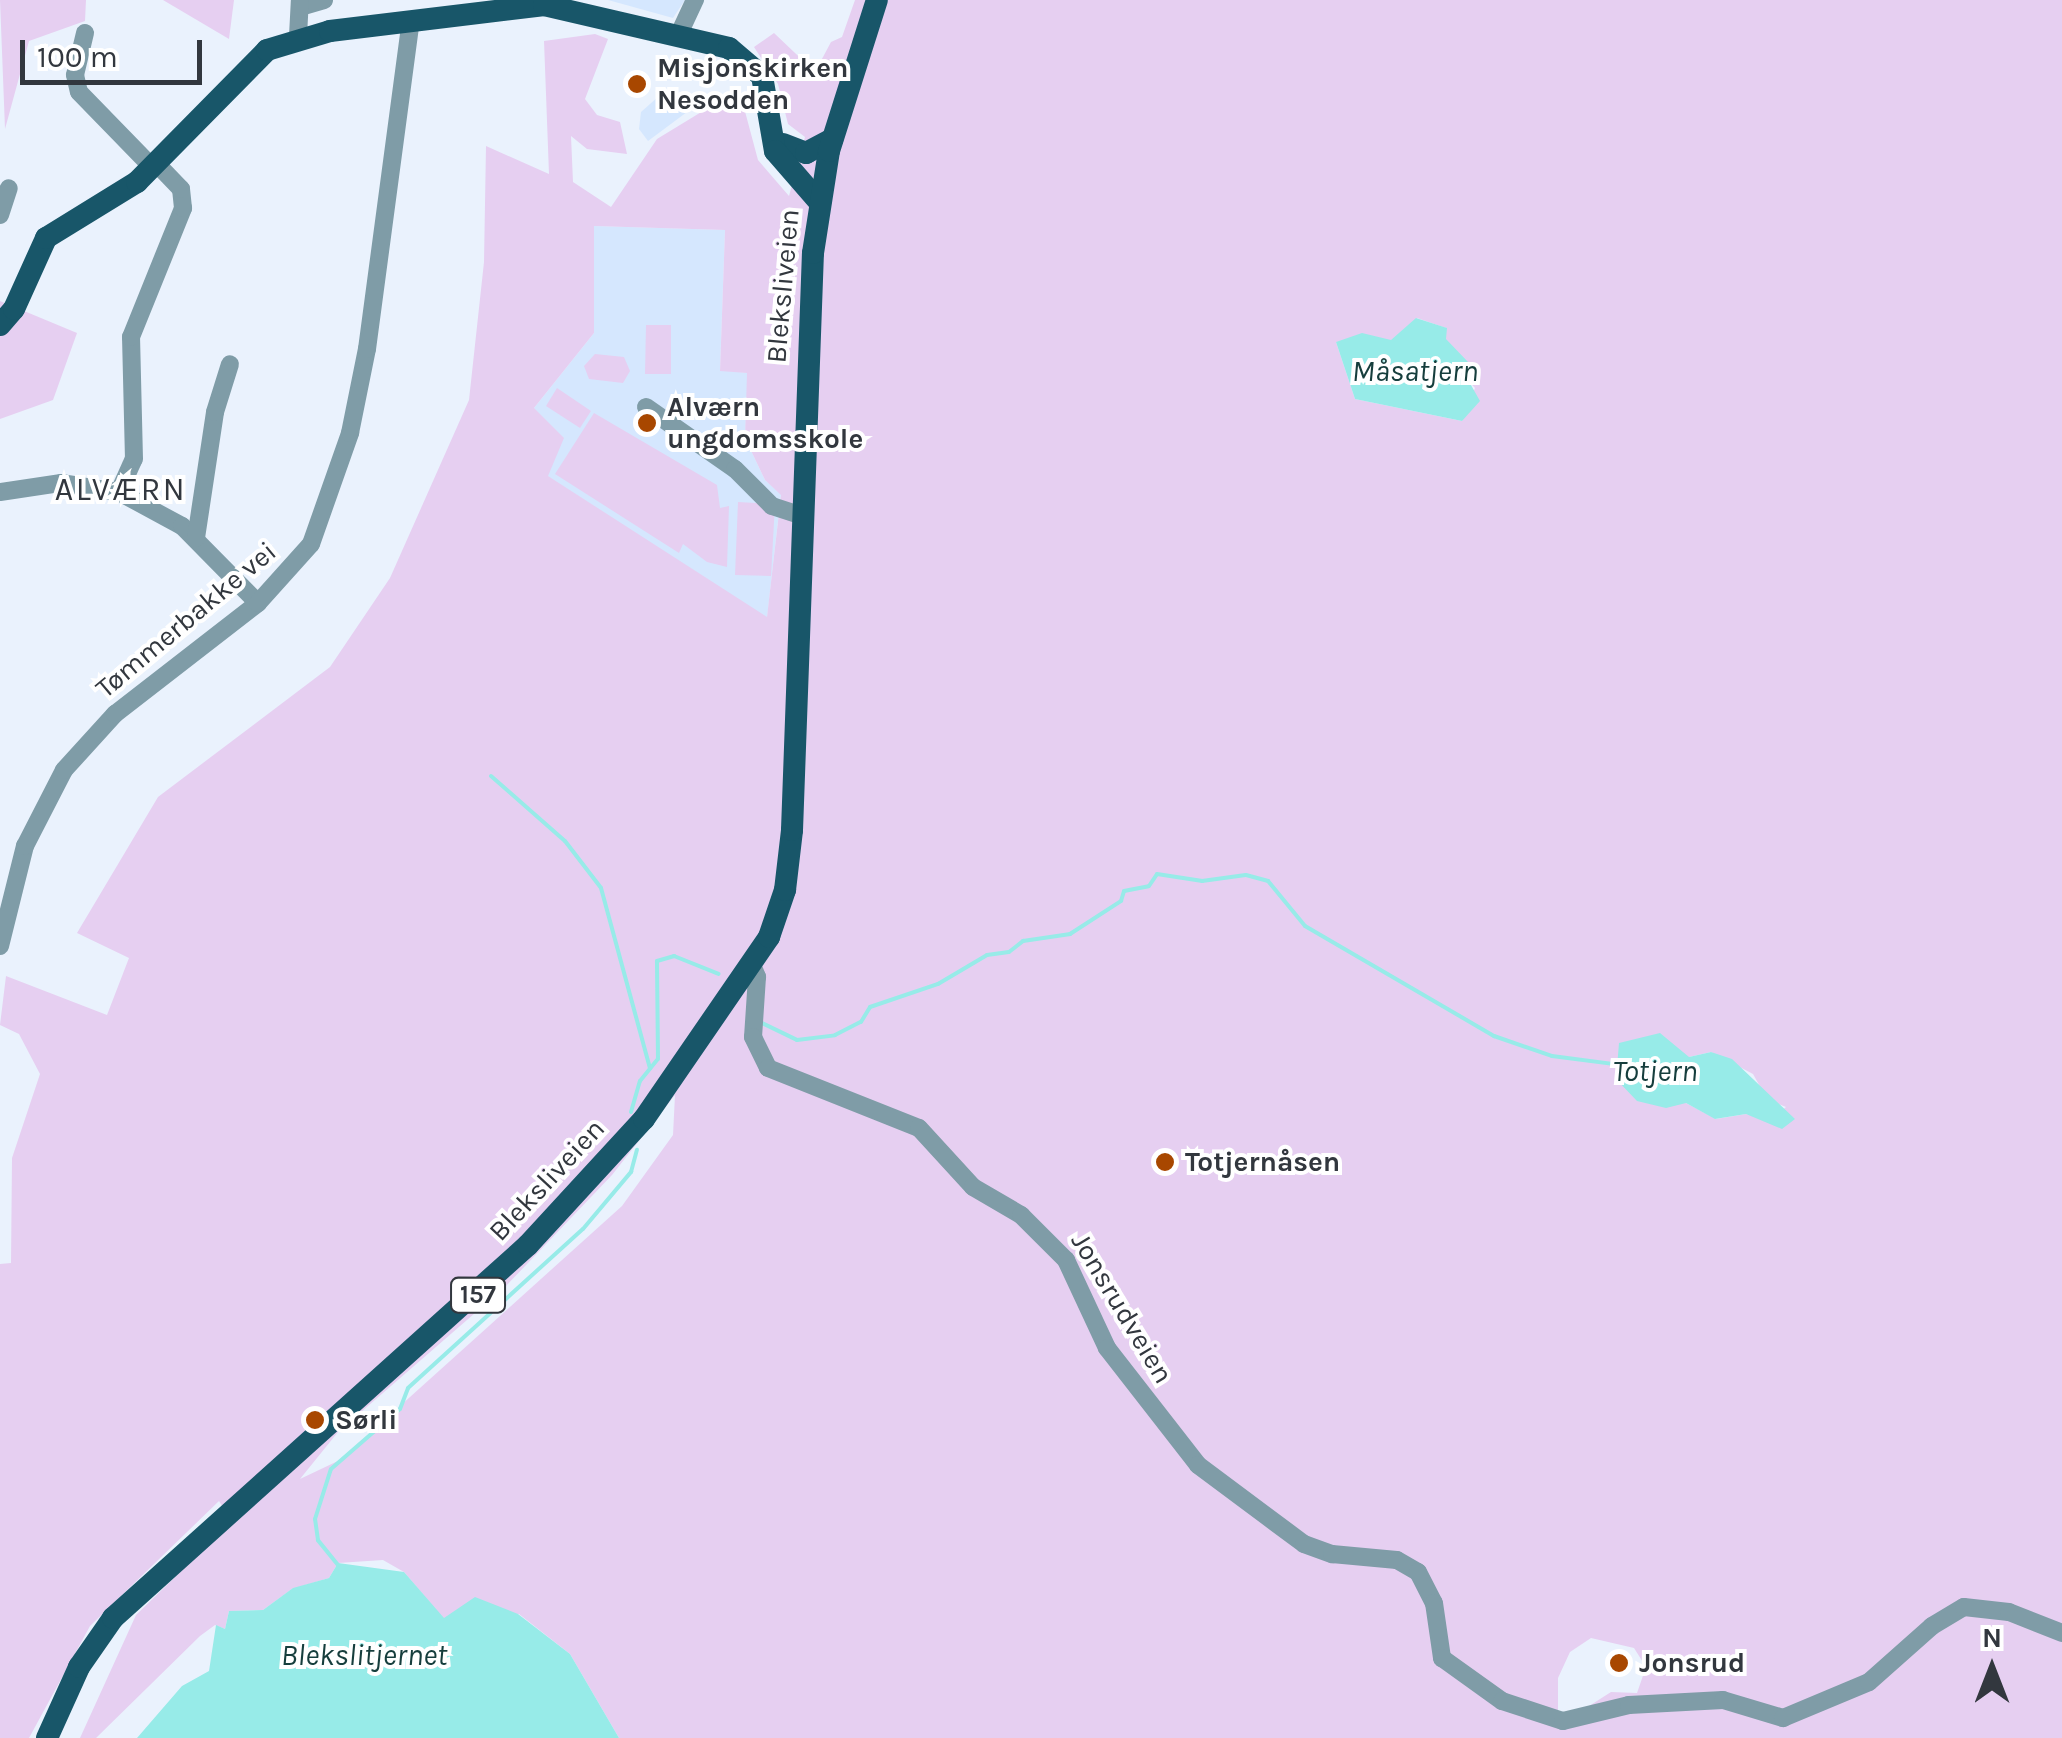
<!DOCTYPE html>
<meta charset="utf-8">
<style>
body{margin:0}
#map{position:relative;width:2062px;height:1738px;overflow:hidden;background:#eaf2fd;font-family:Karla,sans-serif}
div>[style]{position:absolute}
.built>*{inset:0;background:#d5e7fe}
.green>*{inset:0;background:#e6cff1}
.water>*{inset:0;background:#97ebe8}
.stream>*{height:4px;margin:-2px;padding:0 2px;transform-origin:2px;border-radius:2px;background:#97ebe8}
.minor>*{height:18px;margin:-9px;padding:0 9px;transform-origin:9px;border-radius:9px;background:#7f9ca7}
.major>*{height:22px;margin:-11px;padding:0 11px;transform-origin:11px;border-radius:11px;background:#185669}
.dots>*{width:28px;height:28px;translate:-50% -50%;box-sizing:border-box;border:5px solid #fff;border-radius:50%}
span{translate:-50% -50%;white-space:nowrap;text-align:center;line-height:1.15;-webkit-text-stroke:8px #fff;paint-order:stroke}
.shield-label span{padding:2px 8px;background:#fff;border:2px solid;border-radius:8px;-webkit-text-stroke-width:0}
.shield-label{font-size:25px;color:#32373e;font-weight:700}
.poi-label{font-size:28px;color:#32373e;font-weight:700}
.left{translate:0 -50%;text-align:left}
.street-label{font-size:28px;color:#32373e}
.water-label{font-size:30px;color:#163e3d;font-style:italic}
.quarter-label{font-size:32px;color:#32373e;letter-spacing:2.5px}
.north{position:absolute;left:1942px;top:1618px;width:100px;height:100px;-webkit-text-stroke:8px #fff;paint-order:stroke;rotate:0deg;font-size:28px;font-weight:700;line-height:40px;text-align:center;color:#32373e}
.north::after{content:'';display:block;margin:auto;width:35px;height:45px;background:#32373e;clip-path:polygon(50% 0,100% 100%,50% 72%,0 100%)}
.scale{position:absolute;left:20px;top:40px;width:182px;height:45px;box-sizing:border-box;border:5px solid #32373e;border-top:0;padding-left:12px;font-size:30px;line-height:35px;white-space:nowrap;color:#32373e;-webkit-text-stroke:8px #fff;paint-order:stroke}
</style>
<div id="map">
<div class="built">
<div style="clip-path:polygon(608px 0,685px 0,673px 18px)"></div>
<div style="clip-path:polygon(659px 96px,687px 112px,648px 141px,639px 129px,641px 112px)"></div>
<div style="clip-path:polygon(594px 226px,725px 230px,720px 370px,748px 373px,745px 438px,765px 480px,781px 494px,767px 618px,547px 476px,534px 408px,594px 333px)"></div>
</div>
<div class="green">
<div style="clip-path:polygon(0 0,86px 0,85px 21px,29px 41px,5px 129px)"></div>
<div style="clip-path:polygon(163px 0,234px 0,229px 39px)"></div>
<div style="clip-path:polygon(evenodd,855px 0,2062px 0,2062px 1738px,619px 1738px,570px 1654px,519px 1614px,444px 1619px,404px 1572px,383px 1560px,338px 1563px,329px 1578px,292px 1589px,263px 1610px,229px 1611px,225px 1629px,215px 1625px,200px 1636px,96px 1738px,80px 1738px,136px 1615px,232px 1522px,219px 1501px,90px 1626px,29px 1738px,0 1738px,0 1264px,11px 1263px,12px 1158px,40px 1074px,19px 1034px,0 1025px,6px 976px,107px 1015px,129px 958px,77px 933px,158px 797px,330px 667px,390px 578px,469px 400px,484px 262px,486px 146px,549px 174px,544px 41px,595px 34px,608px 39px,585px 99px,597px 115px,620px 122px,627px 154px,587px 149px,571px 136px,573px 182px,611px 207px,657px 139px,739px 89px,758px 160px,789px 196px,805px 137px,788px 124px,778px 84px,754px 47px,774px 33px,815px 72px,831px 42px,842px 37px,855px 0,594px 226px,725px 230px,720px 371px,747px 373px,745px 438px,765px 480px,781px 495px,767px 617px,548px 476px,564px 438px,534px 408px,594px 333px,594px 226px,855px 0,1417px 318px,1446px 328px,1445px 339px,1468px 363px,1455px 370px,1457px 381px,1467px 379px,1475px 388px,1462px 421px,1355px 399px,1336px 342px,1392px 340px,1417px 318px,855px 0,1711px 1052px,1753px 1074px,1767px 1099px,1786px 1107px,1770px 1120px,1746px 1114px,1716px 1119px,1686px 1103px,1689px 1057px,1711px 1052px,855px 0,675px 1095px,673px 1135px,622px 1206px,340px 1460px,300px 1479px,338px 1432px,505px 1287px,612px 1175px,675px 1095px,855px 0,1591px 1638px,1634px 1648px,1646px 1667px,1637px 1693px,1611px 1692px,1575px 1715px,1558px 1711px,1558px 1678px,1570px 1652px,1591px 1638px)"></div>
<div style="clip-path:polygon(0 301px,77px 333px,53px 400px,0 419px)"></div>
<div style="clip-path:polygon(646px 325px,671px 325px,671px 374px,645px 374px)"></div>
<div style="clip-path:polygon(595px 354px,624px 357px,630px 371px,623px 383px,589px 379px,584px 366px)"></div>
<div style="clip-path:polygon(557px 388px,591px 411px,580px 428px,546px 406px)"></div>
<div style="clip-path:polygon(594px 413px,717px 485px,720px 508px,729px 506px,727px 567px,707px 562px,683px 544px,679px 553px,555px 474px)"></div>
<div style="clip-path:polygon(738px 502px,775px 504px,771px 576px,735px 575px)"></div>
</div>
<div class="water">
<div style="clip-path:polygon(1416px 318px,1447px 328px,1446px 339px,1469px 363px,1455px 370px,1457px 380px,1467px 378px,1480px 401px,1462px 421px,1355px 399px,1336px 342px,1362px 333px,1391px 340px)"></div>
<div style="clip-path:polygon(1660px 1033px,1689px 1057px,1711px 1052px,1732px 1059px,1795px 1119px,1782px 1129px,1746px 1114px,1715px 1119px,1686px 1103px,1666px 1108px,1637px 1101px,1616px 1079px,1619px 1043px)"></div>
<div style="clip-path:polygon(338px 1563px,404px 1572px,444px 1618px,475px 1597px,518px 1614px,570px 1654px,619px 1738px,137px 1738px,182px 1686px,209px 1671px,216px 1625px,225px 1629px,229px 1611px,263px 1610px,293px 1588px,329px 1578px)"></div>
</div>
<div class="stream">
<div style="left:491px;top:776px;width:98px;rotate:41.3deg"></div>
<div style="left:565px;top:841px;width:59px;rotate:52.5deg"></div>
<div style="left:601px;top:888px;width:187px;rotate:74.8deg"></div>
<div style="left:760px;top:1022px;width:41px;rotate:25.9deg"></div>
<div style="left:797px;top:1040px;width:38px;rotate:-7deg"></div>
<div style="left:835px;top:1035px;width:29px;rotate:-27deg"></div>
<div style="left:861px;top:1022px;width:17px;rotate:-59deg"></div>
<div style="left:870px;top:1007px;width:72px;rotate:-18.7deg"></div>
<div style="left:938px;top:984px;width:57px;rotate:-30.6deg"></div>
<div style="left:987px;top:955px;width:22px;rotate:-8deg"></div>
<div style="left:1009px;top:952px;width:18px;rotate:-38deg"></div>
<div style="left:1023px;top:941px;width:48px;rotate:-8.5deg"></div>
<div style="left:1070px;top:934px;width:61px;rotate:-32.9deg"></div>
<div style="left:1121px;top:901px;width:10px;rotate:-73deg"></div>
<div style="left:1124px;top:891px;width:25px;rotate:-11deg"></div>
<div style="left:1149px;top:886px;width:14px;rotate:-56deg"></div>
<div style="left:1157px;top:874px;width:46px;rotate:8.8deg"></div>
<div style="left:1202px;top:881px;width:44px;rotate:-7.8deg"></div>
<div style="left:1246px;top:875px;width:23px;rotate:15deg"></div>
<div style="left:1268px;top:881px;width:58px;rotate:50.6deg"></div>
<div style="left:1305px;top:926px;width:219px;rotate:30.2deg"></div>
<div style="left:1494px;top:1036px;width:61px;rotate:19deg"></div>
<div style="left:1552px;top:1056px;width:63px;rotate:7.4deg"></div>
<div style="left:631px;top:1112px;width:32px;rotate:-74deg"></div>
<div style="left:640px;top:1081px;width:28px;rotate:-51deg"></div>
<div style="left:658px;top:1059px;width:98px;rotate:-90.6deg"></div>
<div style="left:657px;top:961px;width:18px;rotate:-16deg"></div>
<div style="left:674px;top:956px;width:48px;rotate:21.8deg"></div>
<div style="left:338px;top:1565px;width:32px;rotate:-129deg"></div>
<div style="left:318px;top:1540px;width:21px;rotate:-98deg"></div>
<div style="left:315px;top:1519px;width:52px;rotate:-72.3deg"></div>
<div style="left:331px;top:1469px;width:91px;rotate:-41deg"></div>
<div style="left:400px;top:1409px;width:22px;rotate:-69deg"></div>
<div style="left:408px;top:1388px;width:236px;rotate:-42.3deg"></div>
<div style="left:583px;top:1229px;width:75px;rotate:-49.9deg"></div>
<div style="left:631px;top:1172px;width:23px;rotate:-75deg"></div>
</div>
<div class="minor">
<div style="left:300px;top:7px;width:25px;rotate:-16deg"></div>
<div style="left:85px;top:33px;width:43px;rotate:103.4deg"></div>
<div style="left:75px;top:75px;width:17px;rotate:77deg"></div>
<div style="left:79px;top:92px;width:105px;rotate:45.8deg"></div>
<div style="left:679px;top:34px;width:38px;rotate:-65deg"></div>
<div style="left:298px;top:36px;width:36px;rotate:-87deg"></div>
<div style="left:0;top:215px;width:28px;rotate:-72deg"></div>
<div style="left:646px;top:407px;width:108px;rotate:34.9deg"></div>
<div style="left:735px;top:469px;width:52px;rotate:45deg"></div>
<div style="left:772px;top:506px;width:29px;rotate:18deg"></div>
<div style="left:0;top:492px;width:62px;rotate:-8.4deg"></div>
<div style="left:61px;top:483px;width:59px;rotate:8.8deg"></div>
<div style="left:119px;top:492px;width:72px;rotate:28.4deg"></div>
<div style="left:182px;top:526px;width:108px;rotate:45.4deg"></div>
<div style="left:119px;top:492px;width:36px;rotate:-66deg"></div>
<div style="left:134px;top:459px;width:122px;rotate:-91.4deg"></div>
<div style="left:131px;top:337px;width:139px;rotate:-68deg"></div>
<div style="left:183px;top:208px;width:19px;rotate:-96deg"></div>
<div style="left:181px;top:189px;width:36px;rotate:-134deg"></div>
<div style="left:196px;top:538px;width:127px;rotate:-81.4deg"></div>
<div style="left:215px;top:412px;width:50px;rotate:-72.6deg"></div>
<div style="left:0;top:946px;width:103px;rotate:-76deg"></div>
<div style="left:25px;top:846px;width:85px;rotate:-62.8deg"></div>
<div style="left:64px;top:770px;width:76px;rotate:-47.7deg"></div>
<div style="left:115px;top:714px;width:181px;rotate:-37.8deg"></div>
<div style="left:258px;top:603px;width:79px;rotate:-48.1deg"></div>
<div style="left:311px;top:544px;width:118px;rotate:-70.6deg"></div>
<div style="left:350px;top:433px;width:86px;rotate:-78.6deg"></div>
<div style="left:367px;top:349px;width:332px;rotate:-82.4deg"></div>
<div style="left:752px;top:965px;width:13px;rotate:67deg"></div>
<div style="left:757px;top:977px;width:60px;rotate:93.8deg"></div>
<div style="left:753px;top:1037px;width:34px;rotate:64deg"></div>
<div style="left:768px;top:1068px;width:162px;rotate:21.7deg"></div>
<div style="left:919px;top:1128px;width:80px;rotate:47.5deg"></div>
<div style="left:973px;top:1187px;width:56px;rotate:30.3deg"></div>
<div style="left:1021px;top:1215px;width:64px;rotate:45deg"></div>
<div style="left:1066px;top:1260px;width:97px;rotate:65deg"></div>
<div style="left:1107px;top:1348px;width:148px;rotate:52.1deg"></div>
<div style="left:1198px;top:1465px;width:132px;rotate:36.7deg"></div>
<div style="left:1304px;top:1544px;width:30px;rotate:20deg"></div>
<div style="left:1332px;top:1554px;width:65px;rotate:5.3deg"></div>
<div style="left:1397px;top:1560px;width:24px;rotate:30deg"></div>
<div style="left:1418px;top:1572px;width:35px;rotate:63deg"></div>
<div style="left:1434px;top:1603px;width:56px;rotate:81.7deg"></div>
<div style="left:1442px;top:1658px;width:74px;rotate:35.6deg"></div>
<div style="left:1502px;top:1701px;width:64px;rotate:18.2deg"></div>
<div style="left:1563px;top:1721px;width:68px;rotate:-13.6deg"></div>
<div style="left:1629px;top:1705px;width:94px;rotate:-3deg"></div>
<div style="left:1723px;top:1700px;width:63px;rotate:16.7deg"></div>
<div style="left:1783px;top:1718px;width:93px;rotate:-22.7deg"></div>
<div style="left:1869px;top:1682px;width:84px;rotate:-41.6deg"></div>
<div style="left:1932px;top:1626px;width:37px;rotate:-31deg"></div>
<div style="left:1964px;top:1607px;width:45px;rotate:6.3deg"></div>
<div style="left:2009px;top:1612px;width:57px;rotate:21.6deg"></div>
</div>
<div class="major">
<div style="left:783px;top:144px;width:25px;rotate:21deg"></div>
<div style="left:806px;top:153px;width:30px;rotate:-28deg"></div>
<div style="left:0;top:325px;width:21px;rotate:-49deg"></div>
<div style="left:14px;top:309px;width:78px;rotate:-65.7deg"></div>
<div style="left:46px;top:238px;width:107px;rotate:-31.6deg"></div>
<div style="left:137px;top:182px;width:185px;rotate:-45.4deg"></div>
<div style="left:267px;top:50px;width:66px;rotate:-16.8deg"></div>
<div style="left:330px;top:31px;width:216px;rotate:-6.9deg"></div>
<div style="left:544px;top:5px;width:190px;rotate:13.1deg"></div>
<div style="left:729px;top:48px;width:43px;rotate:40.3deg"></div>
<div style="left:762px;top:76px;width:76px;rotate:80.2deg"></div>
<div style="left:775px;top:151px;width:69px;rotate:49.1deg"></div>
<div style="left:47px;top:1738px;width:78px;rotate:-65.7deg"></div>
<div style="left:79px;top:1667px;width:60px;rotate:-55.2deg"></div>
<div style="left:113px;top:1618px;width:558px;rotate:-41.95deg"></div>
<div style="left:528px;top:1245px;width:171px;rotate:-47.4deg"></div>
<div style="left:644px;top:1119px;width:221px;rotate:-55.5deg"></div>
<div style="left:769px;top:937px;width:50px;rotate:-71.2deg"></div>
<div style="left:785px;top:890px;width:60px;rotate:-83.3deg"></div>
<div style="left:792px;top:830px;width:577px;rotate:-87.92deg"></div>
<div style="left:813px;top:253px;width:103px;rotate:-81.1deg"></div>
<div style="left:829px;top:151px;width:158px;rotate:-72.4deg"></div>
</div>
<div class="dots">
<div style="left:637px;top:84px;background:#a84700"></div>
<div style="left:647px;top:423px;background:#a84700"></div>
<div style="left:1165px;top:1162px;background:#a84700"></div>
<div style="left:315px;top:1420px;background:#a84700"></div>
<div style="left:1619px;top:1663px;background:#a84700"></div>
</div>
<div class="shield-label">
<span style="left:478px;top:1295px">157</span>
</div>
<div class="poi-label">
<span class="left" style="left:657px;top:84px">Misjonskirken<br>Nesodden</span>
<span class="left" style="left:667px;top:423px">Alværn<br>ungdomsskole</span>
<span class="left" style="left:1185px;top:1162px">Totjernåsen</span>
<span class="left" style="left:335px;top:1420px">Sørli</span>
<span class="left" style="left:1639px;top:1663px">Jonsrud</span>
</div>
<div class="street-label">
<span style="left:783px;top:286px;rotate:-85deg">Bleksliveien</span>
<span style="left:186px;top:620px;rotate:-40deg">Tømmerbakke vei</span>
<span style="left:547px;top:1180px;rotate:-47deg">Bleksliveien</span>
<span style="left:1122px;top:1308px;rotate:59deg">Jonsrudveien</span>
</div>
<div class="water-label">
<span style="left:1415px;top:371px">Måsatjern</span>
<span style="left:1655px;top:1071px">Totjern</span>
<span style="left:364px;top:1655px">Blekslitjernet</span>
</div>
<div class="quarter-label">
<span style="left:121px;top:490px">ALVÆRN</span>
</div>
<div class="north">N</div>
<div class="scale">100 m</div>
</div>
